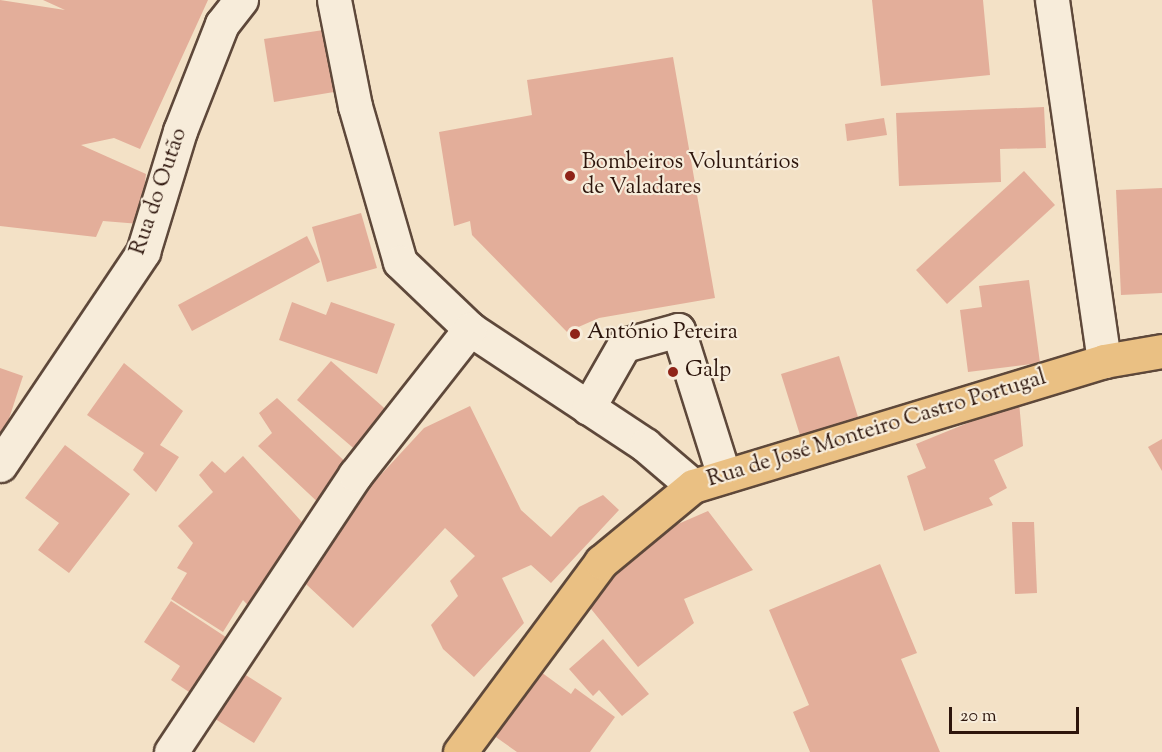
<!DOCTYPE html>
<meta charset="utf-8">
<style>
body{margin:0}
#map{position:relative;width:1162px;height:752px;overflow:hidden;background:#f3e1c6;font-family:"Sorts Mill Goudy",serif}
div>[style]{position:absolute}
.building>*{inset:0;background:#e3ae9a}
.roads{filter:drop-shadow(2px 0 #5e483a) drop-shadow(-2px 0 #5e483a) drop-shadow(0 2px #5e483a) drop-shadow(0 -2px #5e483a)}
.minor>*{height:33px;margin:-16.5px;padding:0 16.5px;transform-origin:16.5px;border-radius:16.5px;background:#f7ecda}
.major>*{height:33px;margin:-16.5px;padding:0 16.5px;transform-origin:16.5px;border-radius:16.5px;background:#eac083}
.dots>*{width:16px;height:16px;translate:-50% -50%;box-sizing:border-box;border:3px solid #f7ecda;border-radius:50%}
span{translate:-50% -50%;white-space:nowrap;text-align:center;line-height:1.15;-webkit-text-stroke:4.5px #f7ecda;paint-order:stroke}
.poi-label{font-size:22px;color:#2d150c}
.left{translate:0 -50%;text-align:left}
.street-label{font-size:22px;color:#2d150c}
.scale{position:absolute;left:949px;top:707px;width:130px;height:27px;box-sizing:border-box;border:3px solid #2d150c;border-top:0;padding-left:8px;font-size:18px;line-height:21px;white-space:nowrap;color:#2d150c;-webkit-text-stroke:4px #f7ecda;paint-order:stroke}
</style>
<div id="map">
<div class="building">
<div style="clip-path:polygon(0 0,65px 10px,43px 0,208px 0,140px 149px,114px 138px,81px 145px,146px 174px,140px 224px,103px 221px,96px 237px,0 226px)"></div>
<div style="clip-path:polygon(872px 0,983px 0,990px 75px,881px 86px)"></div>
<div style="clip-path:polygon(330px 29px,340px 91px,274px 102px,264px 39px)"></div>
<div style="clip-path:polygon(673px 57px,715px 298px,599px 318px,567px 332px,472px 235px,470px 221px,454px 226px,439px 132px,532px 115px,527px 80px)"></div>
<div style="clip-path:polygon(1044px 107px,1046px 148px,1000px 149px,1001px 182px,899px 186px,896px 113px)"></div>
<div style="clip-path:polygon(884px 118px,887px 135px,847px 141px,845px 124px)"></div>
<div style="clip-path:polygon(1024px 171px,1055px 205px,947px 304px,916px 270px)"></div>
<div style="clip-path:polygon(1162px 188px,1162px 293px,1121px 295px,1116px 190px)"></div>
<div style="clip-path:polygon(361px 213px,377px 268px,327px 282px,312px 227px)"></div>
<div style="clip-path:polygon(307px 236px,320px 262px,192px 331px,178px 305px)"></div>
<div style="clip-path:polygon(1029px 280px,1040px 363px,968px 372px,960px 310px,982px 307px,979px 286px)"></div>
<div style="clip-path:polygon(292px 302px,326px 315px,331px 302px,395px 324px,377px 374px,279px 340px)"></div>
<div style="clip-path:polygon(839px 356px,858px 417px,800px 435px,781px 374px)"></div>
<div style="clip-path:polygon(331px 361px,391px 414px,358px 452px,297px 400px)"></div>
<div style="clip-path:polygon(124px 363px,183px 411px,160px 445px,179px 457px,156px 492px,133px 470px,144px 453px,87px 415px)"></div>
<div style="clip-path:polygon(0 368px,23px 376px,4px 434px,0 433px)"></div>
<div style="clip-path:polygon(277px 398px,352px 468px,324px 508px,258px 446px,272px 433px,259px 413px)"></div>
<div style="clip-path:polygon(1019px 402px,1023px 446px,994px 460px,1007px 488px,989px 498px,993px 505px,924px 531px,907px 476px,926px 468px,916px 444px)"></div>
<div style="clip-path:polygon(470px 406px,521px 510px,551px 537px,579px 507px,603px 495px,619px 510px,551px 583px,531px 565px,502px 578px,524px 623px,474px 677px,443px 649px,431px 625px,458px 596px,450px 581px,475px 556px,445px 528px,353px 628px,292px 571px,424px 428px)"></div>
<div style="clip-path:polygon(1162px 439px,1162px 471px,1148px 447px)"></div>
<div style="clip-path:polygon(65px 445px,130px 494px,69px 573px,38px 550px,59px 523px,25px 498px)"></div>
<div style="clip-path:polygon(243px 456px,309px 530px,256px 614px,243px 600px,223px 632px,171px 599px,187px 573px,177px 568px,193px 543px,178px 526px,213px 492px,199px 475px,212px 461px,225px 473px)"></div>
<div style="clip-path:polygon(708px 511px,753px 570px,684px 599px,694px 623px,638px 667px,579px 594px,655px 534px)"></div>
<div style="clip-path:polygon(1012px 522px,1034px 522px,1037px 593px,1015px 594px)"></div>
<div style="clip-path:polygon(880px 564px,917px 653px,901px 659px,940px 752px,810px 752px,793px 712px,809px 705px,769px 610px)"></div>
<div style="clip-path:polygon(171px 601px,238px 645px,201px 700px,171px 680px,180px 666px,144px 642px)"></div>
<div style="clip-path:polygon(603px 639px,649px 694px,622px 716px,599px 690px,593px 696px,569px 669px)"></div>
<div style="clip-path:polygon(530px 664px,571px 694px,575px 688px,615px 717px,590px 752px,517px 752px,483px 728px)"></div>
<div style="clip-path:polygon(241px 672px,282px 698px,254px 743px,212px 717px)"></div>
</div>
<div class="roads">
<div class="minor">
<div style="left:334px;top:0;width:108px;rotate:78.8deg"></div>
<div style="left:355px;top:106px;width:162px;rotate:73.9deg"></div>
<div style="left:400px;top:262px;width:97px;rotate:43.7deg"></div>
<div style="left:470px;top:329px;width:210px;rotate:33.5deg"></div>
<div style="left:645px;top:445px;width:63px;rotate:40.5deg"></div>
<div style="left:1052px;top:0;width:365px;rotate:81.8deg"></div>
<div style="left:588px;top:408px;width:73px;rotate:-60.3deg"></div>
<div style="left:624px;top:345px;width:56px;rotate:-15.5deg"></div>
<div style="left:678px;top:330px;width:153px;rotate:72.5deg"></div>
<div style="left:0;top:465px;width:257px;rotate:-56.1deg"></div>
<div style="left:143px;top:252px;width:127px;rotate:-73deg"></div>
<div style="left:180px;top:131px;width:115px;rotate:-68.6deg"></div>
<div style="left:222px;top:24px;width:31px;rotate:-52deg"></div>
<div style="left:171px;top:752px;width:333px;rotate:-56.4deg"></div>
<div style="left:355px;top:475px;width:186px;rotate:-51.8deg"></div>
</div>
<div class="major">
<div style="left:460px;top:752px;width:237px;rotate:-53.4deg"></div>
<div style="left:601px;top:562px;width:119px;rotate:-39.6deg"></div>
<div style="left:693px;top:486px;width:430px;rotate:-16.9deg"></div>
<div style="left:1104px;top:361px;width:59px;rotate:-9.8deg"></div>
</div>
</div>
<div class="dots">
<div style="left:570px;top:176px;background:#8f2418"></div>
<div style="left:575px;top:334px;background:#8f2418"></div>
<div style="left:673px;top:372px;background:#8f2418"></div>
</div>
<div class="poi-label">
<span class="left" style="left:582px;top:176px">Bombeiros Voluntários<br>de Valadares</span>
<span class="left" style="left:587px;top:334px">António Pereira</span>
<span class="left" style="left:685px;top:372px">Galp</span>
</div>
<div class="street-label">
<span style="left:160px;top:192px;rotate:-71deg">Rua do Outão</span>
<span style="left:877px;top:430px;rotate:-17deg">Rua de José Monteiro Castro Portugal</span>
</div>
<div class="scale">20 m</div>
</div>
